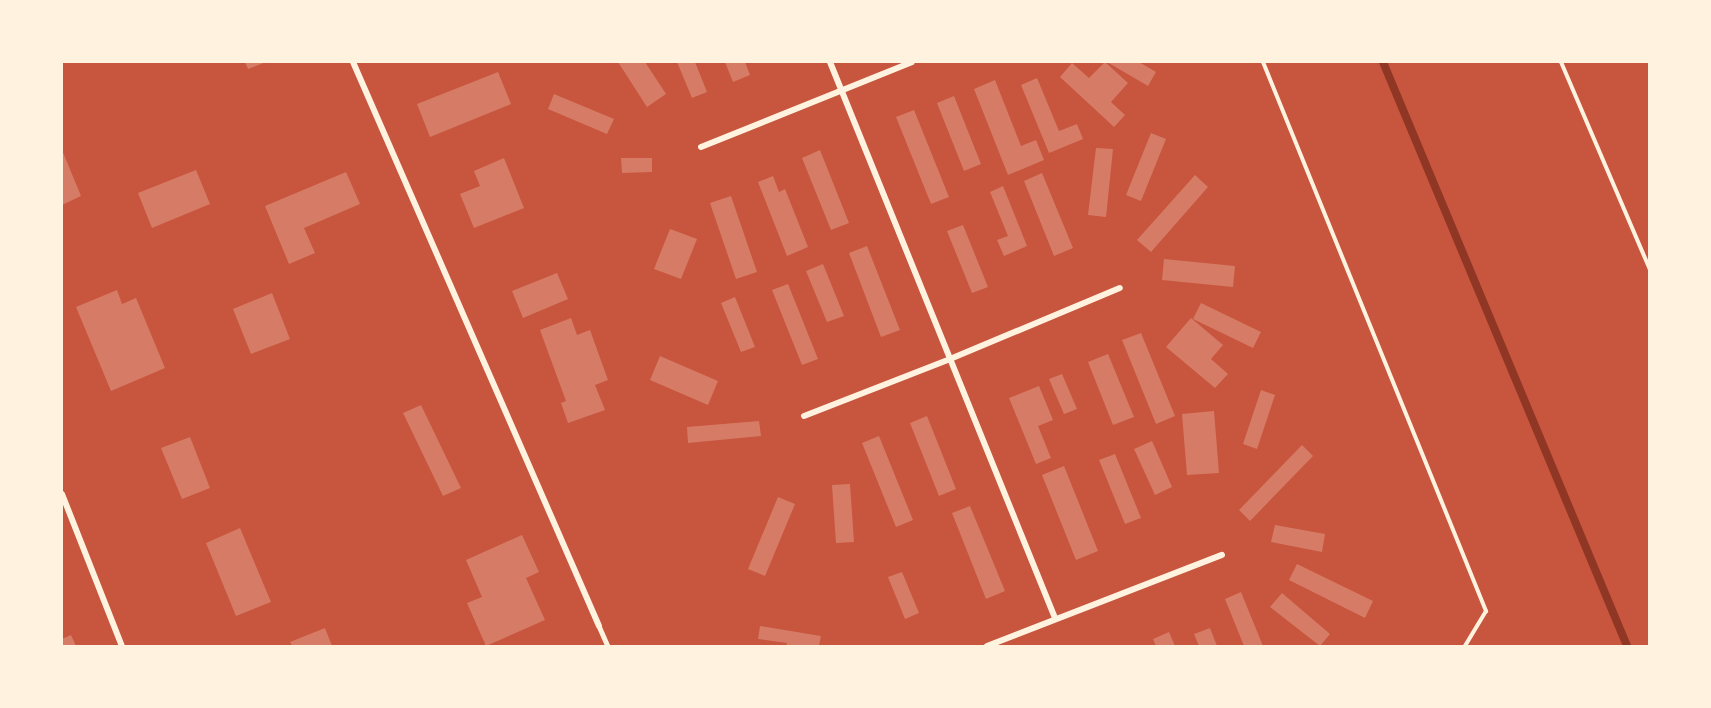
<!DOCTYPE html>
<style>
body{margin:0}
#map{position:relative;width:1711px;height:708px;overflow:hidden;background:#c8553d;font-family:"Source Sans 3",sans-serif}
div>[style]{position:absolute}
.stream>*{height:8px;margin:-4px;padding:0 4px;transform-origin:4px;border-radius:4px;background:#8f3625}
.building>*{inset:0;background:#d67c66}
.path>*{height:4px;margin:-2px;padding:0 2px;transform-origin:2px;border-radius:2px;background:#fff3e0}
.service>*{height:4.5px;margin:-2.25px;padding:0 2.25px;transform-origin:2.25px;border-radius:2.25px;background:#fff3e0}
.minor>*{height:6px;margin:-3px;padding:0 3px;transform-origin:3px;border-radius:3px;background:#fff3e0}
span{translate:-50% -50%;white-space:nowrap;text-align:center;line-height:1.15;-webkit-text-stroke:5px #fff3e0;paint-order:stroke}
.frame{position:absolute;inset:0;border:63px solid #fff3e0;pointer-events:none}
</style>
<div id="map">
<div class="stream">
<div style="left:1383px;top:62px;width:633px;rotate:67.32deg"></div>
</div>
<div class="building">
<div style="clip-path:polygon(245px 62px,266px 62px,248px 69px)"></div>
<div style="clip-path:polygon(618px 62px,645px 62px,666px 94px,647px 107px)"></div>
<div style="clip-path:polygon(677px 62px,695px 62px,707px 92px,692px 98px)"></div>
<div style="clip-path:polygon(725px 62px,745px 62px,750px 75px,733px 82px)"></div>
<div style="clip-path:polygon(1105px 62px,1128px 83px,1111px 102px,1125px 115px,1114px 127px,1060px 77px,1072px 63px,1089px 78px)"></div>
<div style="clip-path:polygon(1107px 62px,1139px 62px,1156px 72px,1148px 86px)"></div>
<div style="clip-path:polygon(498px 72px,511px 104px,430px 137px,417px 104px)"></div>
<div style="clip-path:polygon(1037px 78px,1059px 131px,1077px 124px,1083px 139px,1049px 153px,1021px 85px)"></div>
<div style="clip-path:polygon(995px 80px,1021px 146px,1036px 140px,1044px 160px,1008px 175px,974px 89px)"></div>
<div style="clip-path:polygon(554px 94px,614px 119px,607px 134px,548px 109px)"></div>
<div style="clip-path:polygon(954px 96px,981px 164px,964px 171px,937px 103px)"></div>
<div style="clip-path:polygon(914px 110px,949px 197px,931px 204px,896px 117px)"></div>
<div style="clip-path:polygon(1151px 133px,1166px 139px,1141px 201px,1126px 195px)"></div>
<div style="clip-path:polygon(1096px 148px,1113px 149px,1106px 217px,1088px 215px)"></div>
<div style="clip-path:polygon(62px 150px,81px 196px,62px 205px)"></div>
<div style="clip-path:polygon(820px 150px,849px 223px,831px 230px,802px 158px)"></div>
<div style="clip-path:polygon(504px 158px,524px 208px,474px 228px,460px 194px,480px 186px,474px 171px)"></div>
<div style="clip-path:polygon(621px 158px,652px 158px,652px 172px,622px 173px)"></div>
<div style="clip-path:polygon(196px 170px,210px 204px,152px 228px,138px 193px)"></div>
<div style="clip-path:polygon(346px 172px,360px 204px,304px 228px,315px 253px,289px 264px,265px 206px)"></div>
<div style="clip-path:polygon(1042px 173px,1073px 248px,1054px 256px,1024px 181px)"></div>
<div style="clip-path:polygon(1195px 175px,1208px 187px,1151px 252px,1137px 240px)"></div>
<div style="clip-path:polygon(773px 176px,779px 192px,785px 189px,808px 247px,787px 256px,758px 182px)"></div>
<div style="clip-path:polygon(1003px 186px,1027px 246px,1004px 256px,997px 240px,1008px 236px,990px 192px)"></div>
<div style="clip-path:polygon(731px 196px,757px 272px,736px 279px,710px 203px)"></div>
<div style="clip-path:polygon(963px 225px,988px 287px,972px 293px,947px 231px)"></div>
<div style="clip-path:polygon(670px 229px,697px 239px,681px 279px,654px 269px)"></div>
<div style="clip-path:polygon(867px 246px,900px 330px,881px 337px,849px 253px)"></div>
<div style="clip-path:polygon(1164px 259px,1235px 266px,1233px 287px,1162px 280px)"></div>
<div style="clip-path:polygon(823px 264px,844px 316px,827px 322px,806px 271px)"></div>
<div style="clip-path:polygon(557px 273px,568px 299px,523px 318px,512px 291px)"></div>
<div style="clip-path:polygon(788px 284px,818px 359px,802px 365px,772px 290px)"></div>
<div style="clip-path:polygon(117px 290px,122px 304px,136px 298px,165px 368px,111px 391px,76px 307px)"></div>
<div style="clip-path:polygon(272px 293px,290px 339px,251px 354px,233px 309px)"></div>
<div style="clip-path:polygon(735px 297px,755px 347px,741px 352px,721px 303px)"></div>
<div style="clip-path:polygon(1201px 303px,1261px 332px,1253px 348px,1193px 319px)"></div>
<div style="clip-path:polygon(571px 318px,577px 335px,590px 330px,608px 380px,595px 385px,605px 410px,568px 423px,561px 403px,566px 401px,540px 330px)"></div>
<div style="clip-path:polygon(1191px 318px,1223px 345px,1211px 359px,1228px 374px,1215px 388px,1166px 347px)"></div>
<div style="clip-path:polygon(1141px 333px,1175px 416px,1156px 424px,1122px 340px)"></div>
<div style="clip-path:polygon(1108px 354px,1134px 417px,1113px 425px,1088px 362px)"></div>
<div style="clip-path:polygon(660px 356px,718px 381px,708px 405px,650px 380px)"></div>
<div style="clip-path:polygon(1062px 374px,1077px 409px,1064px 414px,1049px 379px)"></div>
<div style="clip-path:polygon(1039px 386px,1053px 420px,1038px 426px,1051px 458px,1036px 464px,1009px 398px)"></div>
<div style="clip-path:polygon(1261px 390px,1275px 395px,1257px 449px,1243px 444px)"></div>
<div style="clip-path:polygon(421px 405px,461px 488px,443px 496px,403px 413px)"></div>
<div style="clip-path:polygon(1214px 411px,1219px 473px,1187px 475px,1182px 414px)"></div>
<div style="clip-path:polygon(927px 416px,956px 489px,939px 496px,910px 423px)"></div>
<div style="clip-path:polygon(759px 421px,761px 436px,688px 443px,687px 427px)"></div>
<div style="clip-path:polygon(879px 436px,913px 520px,896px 527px,862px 443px)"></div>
<div style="clip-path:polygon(190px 437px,210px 488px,182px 499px,161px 448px)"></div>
<div style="clip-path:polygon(1152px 441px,1172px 487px,1155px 495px,1134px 449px)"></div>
<div style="clip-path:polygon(1302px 445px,1313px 456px,1250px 521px,1239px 510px)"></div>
<div style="clip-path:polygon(1115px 454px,1141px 518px,1125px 524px,1099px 460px)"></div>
<div style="clip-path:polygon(1064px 466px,1098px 551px,1076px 560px,1042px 475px)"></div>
<div style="clip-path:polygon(850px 484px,854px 542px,836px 543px,832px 485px)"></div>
<div style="clip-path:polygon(778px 497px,795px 504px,765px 576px,748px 569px)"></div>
<div style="clip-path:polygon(970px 506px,1005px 591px,986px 599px,952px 513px)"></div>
<div style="clip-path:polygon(1275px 525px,1325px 534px,1322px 552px,1271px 542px)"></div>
<div style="clip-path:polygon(240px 528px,271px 602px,236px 616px,206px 543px)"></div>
<div style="clip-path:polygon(522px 535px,539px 572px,526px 578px,545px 620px,486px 646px,467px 603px,482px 597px,466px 560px)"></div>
<div style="clip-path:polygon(1297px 564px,1373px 601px,1365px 618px,1289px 580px)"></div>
<div style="clip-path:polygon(902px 572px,919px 613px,905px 619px,888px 577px)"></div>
<div style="clip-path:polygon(1241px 592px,1263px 646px,1244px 646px,1225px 599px)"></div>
<div style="clip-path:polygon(1282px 593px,1330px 634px,1320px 646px,1270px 607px)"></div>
<div style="clip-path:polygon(760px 626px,821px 636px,819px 646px,786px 646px,787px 643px,758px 639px)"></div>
<div style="clip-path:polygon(325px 628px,332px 646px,292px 646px,290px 642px)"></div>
<div style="clip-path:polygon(1210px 628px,1217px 646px,1199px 646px,1194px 634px)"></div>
<div style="clip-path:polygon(1169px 632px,1175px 646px,1156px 646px,1153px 639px)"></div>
<div style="clip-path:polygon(71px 635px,76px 646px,62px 646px,62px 639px)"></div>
</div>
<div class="path">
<div style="left:1263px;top:62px;width:593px;rotate:67.89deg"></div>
<div style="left:1486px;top:611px;width:41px;rotate:121deg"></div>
<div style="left:1561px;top:62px;width:226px;rotate:66.8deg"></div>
</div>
<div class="service">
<div style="left:599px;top:626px;width:22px;rotate:66deg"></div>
</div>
<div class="minor">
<div style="left:353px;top:62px;width:615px;rotate:66.43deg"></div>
<div style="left:830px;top:62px;width:600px;rotate:67.97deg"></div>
<div style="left:701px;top:147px;width:227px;rotate:-21.9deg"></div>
<div style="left:804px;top:416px;width:157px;rotate:-21.3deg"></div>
<div style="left:950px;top:359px;width:184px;rotate:-22.7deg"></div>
<div style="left:62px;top:494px;width:163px;rotate:68.5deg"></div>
<div style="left:987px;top:646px;width:252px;rotate:-21.2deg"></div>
</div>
<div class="frame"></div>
</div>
